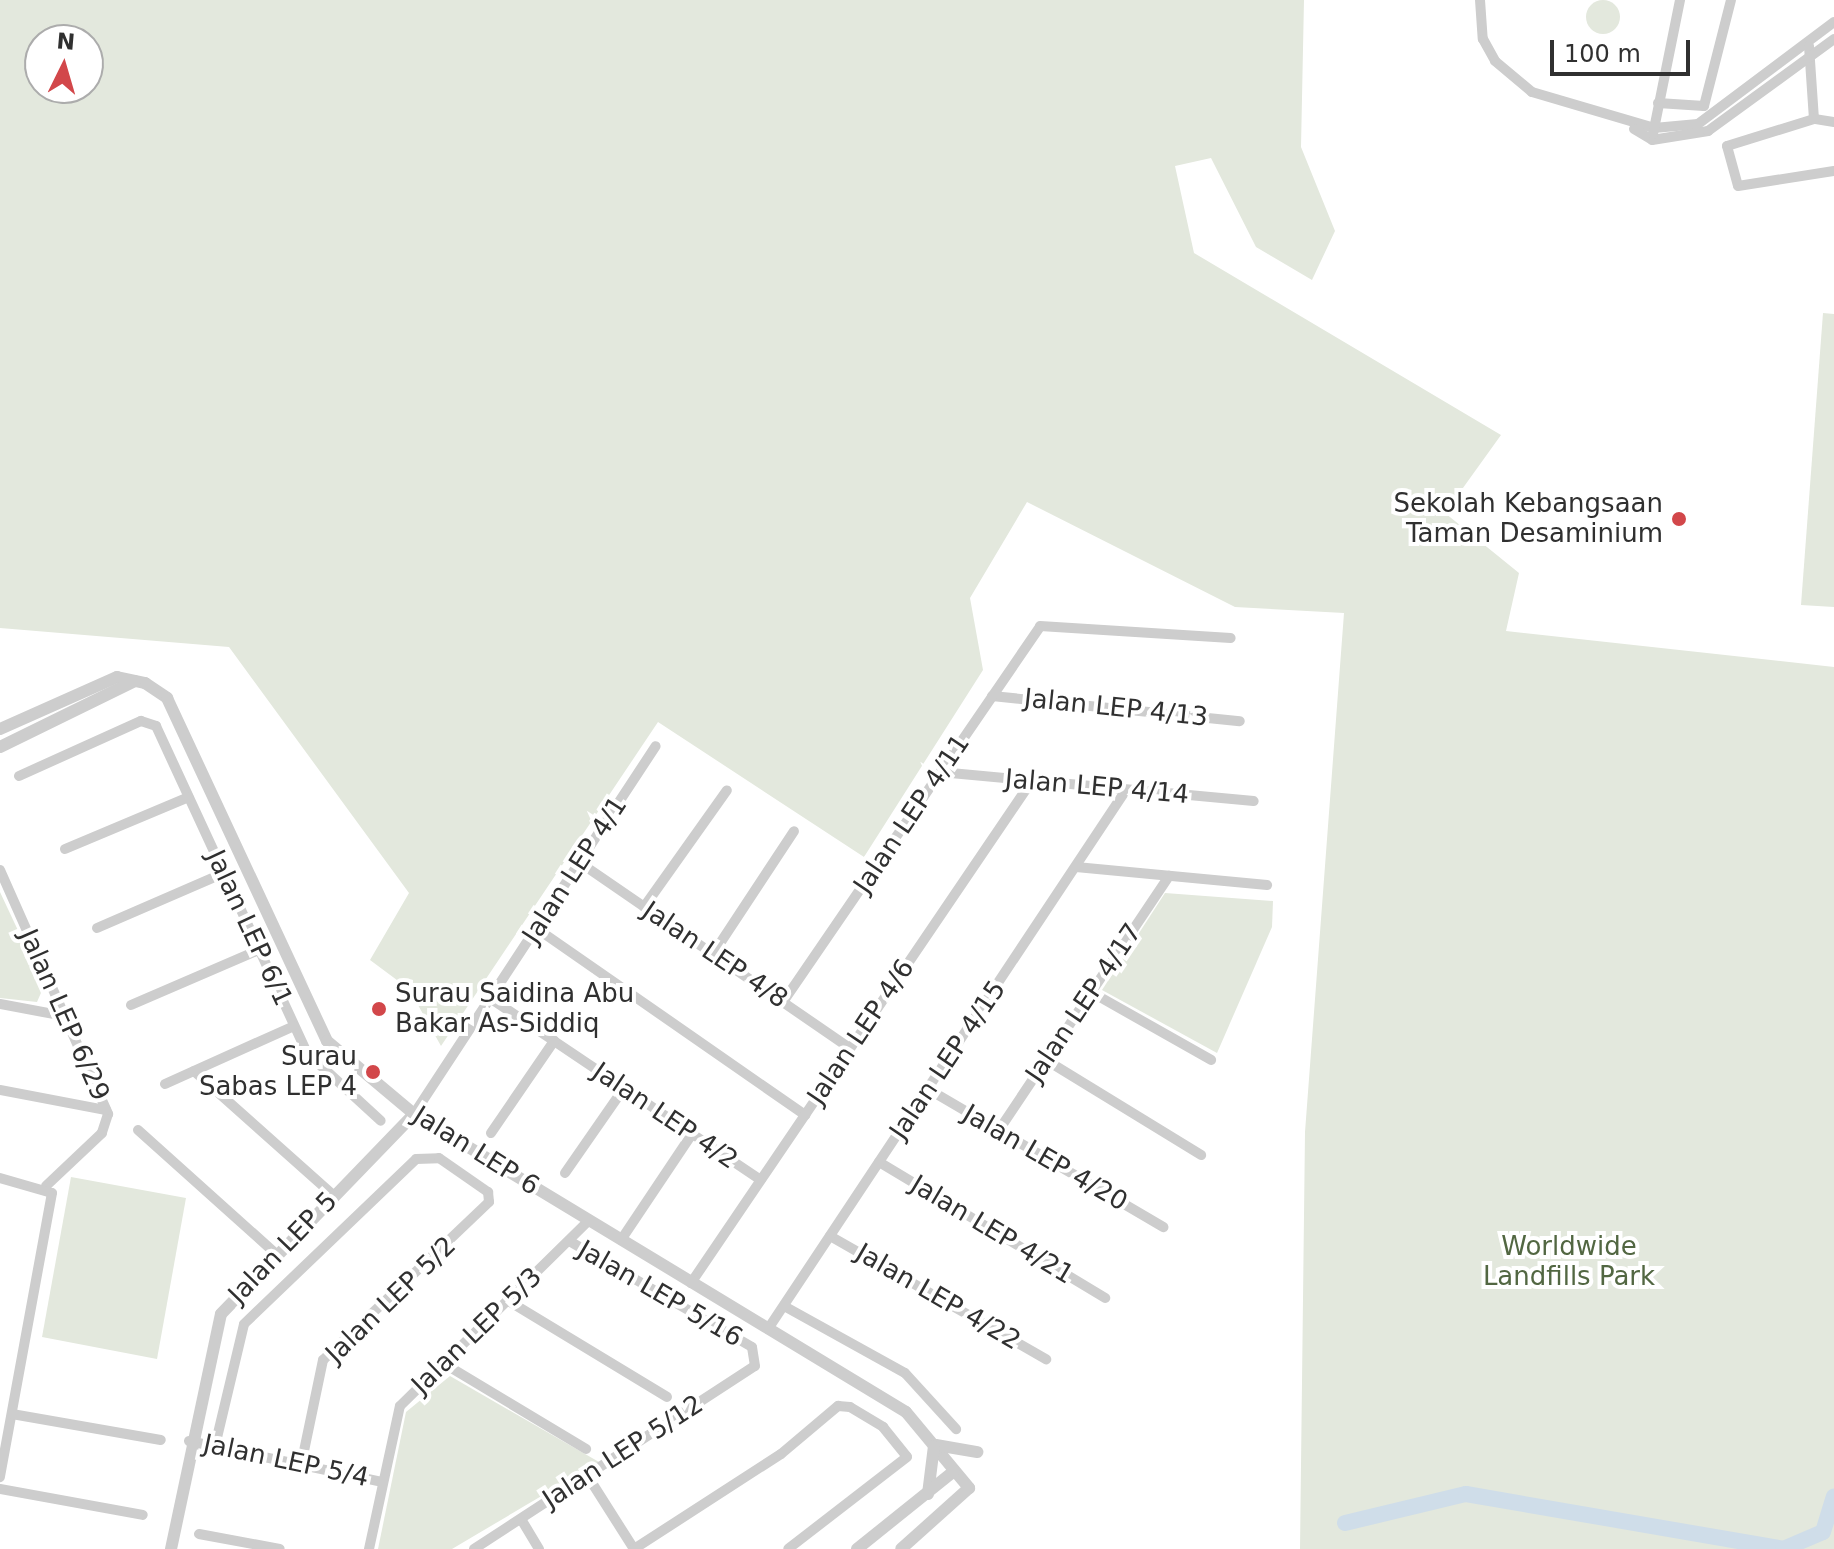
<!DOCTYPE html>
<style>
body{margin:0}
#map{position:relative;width:1834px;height:1549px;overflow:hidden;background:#fff;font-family:"DejaVu Sans",sans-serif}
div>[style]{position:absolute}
.green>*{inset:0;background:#e3e8dd}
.round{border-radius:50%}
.river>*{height:16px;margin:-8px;padding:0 8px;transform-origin:8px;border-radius:8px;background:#cfdde9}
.minor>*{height:10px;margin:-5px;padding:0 5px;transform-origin:5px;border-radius:5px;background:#cdcdcd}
.tertiary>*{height:12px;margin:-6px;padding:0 6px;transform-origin:6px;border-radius:6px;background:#cdcdcd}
.dots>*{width:22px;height:22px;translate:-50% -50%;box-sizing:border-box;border:4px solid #fff;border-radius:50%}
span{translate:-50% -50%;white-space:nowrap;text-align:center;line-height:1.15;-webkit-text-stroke:8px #fff;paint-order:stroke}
.poi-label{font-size:26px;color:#303030}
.right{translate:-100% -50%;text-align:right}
.left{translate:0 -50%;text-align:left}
.street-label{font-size:26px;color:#303030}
.park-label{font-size:26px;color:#526742}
.north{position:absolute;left:24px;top:24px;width:80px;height:80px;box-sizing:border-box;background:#fff;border:2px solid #acacac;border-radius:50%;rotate:5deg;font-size:22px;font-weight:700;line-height:32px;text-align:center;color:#303030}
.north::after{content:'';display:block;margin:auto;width:28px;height:36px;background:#d2474a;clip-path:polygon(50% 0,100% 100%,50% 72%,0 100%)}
.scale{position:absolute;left:1550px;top:40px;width:140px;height:36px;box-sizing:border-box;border:4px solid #303030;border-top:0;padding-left:10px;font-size:24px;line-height:28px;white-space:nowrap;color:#303030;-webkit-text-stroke:6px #fff;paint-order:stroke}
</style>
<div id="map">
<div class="green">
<div style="clip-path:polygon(evenodd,0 0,1304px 0,1301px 147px,1335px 231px,1312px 280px,1256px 247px,1211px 158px,1175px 166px,1194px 253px,1501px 435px,1445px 513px,1519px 573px,1506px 631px,1834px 667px,1834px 1549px,1300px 1549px,1305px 1132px,1344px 613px,1235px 607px,1027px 502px,970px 598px,983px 670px,864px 857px,658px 722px,441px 1046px,409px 989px,370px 960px,409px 893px,229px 647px,0 628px,0 0,40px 40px,88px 40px,88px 88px,40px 88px,40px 40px)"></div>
<div class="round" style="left:1586px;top:0;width:34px;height:34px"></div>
<div style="clip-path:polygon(1823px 313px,1834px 314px,1834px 607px,1801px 605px)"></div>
<div style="clip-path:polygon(0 892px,44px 986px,37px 1002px,0 998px)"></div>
<div style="clip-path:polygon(1165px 893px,1273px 901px,1272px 927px,1217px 1053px,1102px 990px)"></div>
<div style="clip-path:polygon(71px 1177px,186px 1198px,157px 1359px,42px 1337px)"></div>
<div style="clip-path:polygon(450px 1376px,599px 1462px,452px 1549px,378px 1549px,406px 1412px)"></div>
</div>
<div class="river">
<div style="left:1345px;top:1523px;width:124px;rotate:-13.5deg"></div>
<div style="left:1466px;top:1494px;width:322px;rotate:9.8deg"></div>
<div style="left:1783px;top:1549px;width:43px;rotate:-23deg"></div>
<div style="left:1823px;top:1532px;width:37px;rotate:-73deg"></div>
</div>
<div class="minor">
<div style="left:1480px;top:0;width:39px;rotate:86deg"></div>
<div style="left:1483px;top:39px;width:25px;rotate:61deg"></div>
<div style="left:1495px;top:61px;width:48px;rotate:40deg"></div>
<div style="left:1532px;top:92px;width:127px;rotate:16.4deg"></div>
<div style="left:1654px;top:128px;width:44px;rotate:-5.2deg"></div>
<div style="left:1698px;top:124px;width:170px;rotate:-36.9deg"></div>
<div style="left:1809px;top:46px;width:73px;rotate:86.1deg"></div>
<div style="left:1658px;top:103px;width:46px;rotate:3.7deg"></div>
<div style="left:1704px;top:106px;width:109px;rotate:-75.7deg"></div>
<div style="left:1834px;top:122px;width:20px;rotate:-171deg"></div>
<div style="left:1814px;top:119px;width:91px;rotate:162.8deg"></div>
<div style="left:1727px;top:146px;width:41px;rotate:74.6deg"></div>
<div style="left:1738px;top:186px;width:97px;rotate:-8.9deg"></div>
<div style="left:1634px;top:129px;width:21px;rotate:31deg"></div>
<div style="left:1652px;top:140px;width:57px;rotate:-9.1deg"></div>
<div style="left:1708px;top:131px;width:156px;rotate:-36.1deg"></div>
<div style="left:1653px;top:134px;width:137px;rotate:-78.6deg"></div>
<div style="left:992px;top:696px;width:249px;rotate:5.8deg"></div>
<div style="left:940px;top:772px;width:315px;rotate:5.3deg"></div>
<div style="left:19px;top:776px;width:134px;rotate:-24.3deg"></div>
<div style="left:141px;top:721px;width:16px;rotate:18deg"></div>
<div style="left:156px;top:726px;width:360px;rotate:65.2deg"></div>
<div style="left:307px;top:1053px;width:100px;rotate:42.6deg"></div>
<div style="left:65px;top:849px;width:134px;rotate:-22.8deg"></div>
<div style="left:579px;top:862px;width:329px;rotate:34.5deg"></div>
<div style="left:1076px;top:867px;width:192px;rotate:5.4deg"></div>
<div style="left:0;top:870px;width:267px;rotate:66.1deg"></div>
<div style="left:108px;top:1114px;width:20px;rotate:108deg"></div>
<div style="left:102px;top:1133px;width:77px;rotate:136.6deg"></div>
<div style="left:644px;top:907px;width:143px;rotate:-54.6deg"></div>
<div style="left:97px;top:928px;width:138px;rotate:-23.4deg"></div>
<div style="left:536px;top:928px;width:328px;rotate:34.8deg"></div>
<div style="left:713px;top:954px;width:147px;rotate:-56.6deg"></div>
<div style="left:1091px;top:992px;width:138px;rotate:29.5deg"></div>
<div style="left:490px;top:998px;width:326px;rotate:33.9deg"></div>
<div style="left:783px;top:1002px;width:455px;rotate:-55.6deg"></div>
<div style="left:1040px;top:626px;width:191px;rotate:3.6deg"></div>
<div style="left:0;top:1004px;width:65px;rotate:10.6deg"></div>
<div style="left:131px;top:1005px;width:139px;rotate:-23.3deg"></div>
<div style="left:1046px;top:1060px;width:182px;rotate:31.5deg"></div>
<div style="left:194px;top:1071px;width:186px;rotate:41.7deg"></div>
<div style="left:165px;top:1084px;width:141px;rotate:-24.2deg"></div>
<div style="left:928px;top:1089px;width:273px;rotate:30.4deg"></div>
<div style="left:0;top:1090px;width:108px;rotate:10.7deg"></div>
<div style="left:414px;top:1114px;width:440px;rotate:-56.7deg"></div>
<div style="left:138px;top:1130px;width:183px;rotate:41.9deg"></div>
<div style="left:999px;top:1130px;width:306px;rotate:-56.2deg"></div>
<div style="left:491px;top:1133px;width:112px;rotate:-55.6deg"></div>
<div style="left:879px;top:1162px;width:264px;rotate:31deg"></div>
<div style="left:565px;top:1173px;width:103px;rotate:-55.2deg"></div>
<div style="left:0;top:1178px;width:54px;rotate:16.1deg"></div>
<div style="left:52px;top:1193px;width:289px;rotate:100.4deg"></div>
<div style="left:830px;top:1236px;width:249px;rotate:29.7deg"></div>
<div style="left:621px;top:1240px;width:128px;rotate:-56.2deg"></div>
<div style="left:691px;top:1283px;width:605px;rotate:-55.84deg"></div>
<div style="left:507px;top:1300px;width:187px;rotate:31.2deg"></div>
<div style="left:784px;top:1306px;width:138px;rotate:29deg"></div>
<div style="left:905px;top:1373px;width:76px;rotate:47.7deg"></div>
<div style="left:768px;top:1329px;width:647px;rotate:-56.41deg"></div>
<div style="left:443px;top:1363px;width:167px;rotate:31deg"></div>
<div style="left:12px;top:1414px;width:151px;rotate:9.9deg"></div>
<div style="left:189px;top:1441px;width:197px;rotate:12deg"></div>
<div style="left:215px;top:1446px;width:125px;rotate:-76.6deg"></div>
<div style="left:244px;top:1324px;width:238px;rotate:-43.8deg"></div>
<div style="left:416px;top:1159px;width:23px;rotate:-2deg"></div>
<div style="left:439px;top:1158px;width:60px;rotate:34.8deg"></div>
<div style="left:488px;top:1192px;width:10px;rotate:84deg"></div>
<div style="left:489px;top:1202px;width:229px;rotate:136.4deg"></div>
<div style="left:323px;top:1360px;width:107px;rotate:101.8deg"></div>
<div style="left:587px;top:1475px;width:88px;rotate:57.6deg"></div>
<div style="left:0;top:1489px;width:145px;rotate:10.3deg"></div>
<div style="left:521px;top:1519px;width:35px;rotate:59deg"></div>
<div style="left:199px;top:1534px;width:82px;rotate:10.5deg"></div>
<div style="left:369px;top:1549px;width:146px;rotate:-77.8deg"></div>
<div style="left:400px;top:1406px;width:265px;rotate:-44.5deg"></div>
<div style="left:474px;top:1549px;width:335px;rotate:-33.1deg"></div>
<div style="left:755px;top:1366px;width:19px;rotate:-99deg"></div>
<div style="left:752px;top:1347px;width:211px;rotate:-149.9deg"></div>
<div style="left:634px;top:1549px;width:175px;rotate:-32.9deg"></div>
<div style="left:781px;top:1454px;width:75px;rotate:-40.1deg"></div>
<div style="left:838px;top:1406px;width:12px;rotate:5deg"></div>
<div style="left:850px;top:1407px;width:39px;rotate:31deg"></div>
<div style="left:883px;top:1427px;width:38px;rotate:51deg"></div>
<div style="left:907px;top:1457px;width:150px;rotate:142.3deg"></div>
</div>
<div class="tertiary">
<div style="left:0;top:729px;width:128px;rotate:-24deg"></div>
<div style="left:117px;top:677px;width:29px;rotate:12deg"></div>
<div style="left:145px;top:683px;width:27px;rotate:34deg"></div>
<div style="left:167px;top:698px;width:378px;rotate:65deg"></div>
<div style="left:327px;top:1041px;width:114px;rotate:40deg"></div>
<div style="left:414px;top:1114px;width:575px;rotate:31.2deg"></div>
<div style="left:906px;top:1412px;width:99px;rotate:50.3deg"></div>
<div style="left:969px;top:1488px;width:91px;rotate:138.1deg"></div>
<div style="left:0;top:747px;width:150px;rotate:-26.1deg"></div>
<div style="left:936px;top:1445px;width:42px;rotate:9.7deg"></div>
<div style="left:928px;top:1494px;width:48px;rotate:-82.9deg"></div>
<div style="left:171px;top:1549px;width:240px;rotate:-78deg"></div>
<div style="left:221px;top:1314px;width:278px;rotate:-46deg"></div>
<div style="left:857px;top:1549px;width:124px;rotate:-38.8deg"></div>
</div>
<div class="dots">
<div style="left:1679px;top:519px;background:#d2474a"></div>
<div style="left:379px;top:1009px;background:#d2474a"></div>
<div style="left:373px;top:1072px;background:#d2474a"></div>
</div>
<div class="poi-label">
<span class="right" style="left:1663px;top:519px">Sekolah Kebangsaan<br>Taman Desaminium</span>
<span class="left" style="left:395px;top:1009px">Surau Saidina Abu<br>Bakar As-Siddiq</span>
<span class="right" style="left:357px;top:1072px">Surau<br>Sabas LEP 4</span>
</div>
<div class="street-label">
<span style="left:1116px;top:708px;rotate:6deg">Jalan LEP 4/13</span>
<span style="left:1097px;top:787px;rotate:5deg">Jalan LEP 4/14</span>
<span style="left:912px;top:814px;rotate:-56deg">Jalan LEP 4/11</span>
<span style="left:575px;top:870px;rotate:-57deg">Jalan LEP 4/1</span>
<span style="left:249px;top:928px;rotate:65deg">Jalan LEP 6/1</span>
<span style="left:715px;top:955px;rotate:34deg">Jalan LEP 4/8</span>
<span style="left:1084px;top:1003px;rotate:-56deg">Jalan LEP 4/17</span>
<span style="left:64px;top:1015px;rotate:66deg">Jalan LEP 6/29</span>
<span style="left:861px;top:1032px;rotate:-56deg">Jalan LEP 4/6</span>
<span style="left:948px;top:1060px;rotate:-56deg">Jalan LEP 4/15</span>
<span style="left:665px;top:1116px;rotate:34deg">Jalan LEP 4/2</span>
<span style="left:476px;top:1151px;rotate:32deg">Jalan LEP 6</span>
<span style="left:1045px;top:1158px;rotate:30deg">Jalan LEP 4/20</span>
<span style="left:992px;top:1230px;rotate:31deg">Jalan LEP 4/21</span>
<span style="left:283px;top:1248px;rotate:-46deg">Jalan LEP 5</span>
<span style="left:660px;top:1294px;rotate:30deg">Jalan LEP 5/16</span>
<span style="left:938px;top:1297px;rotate:30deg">Jalan LEP 4/22</span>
<span style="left:391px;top:1300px;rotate:-44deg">Jalan LEP 5/2</span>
<span style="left:477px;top:1331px;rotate:-44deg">Jalan LEP 5/3</span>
<span style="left:623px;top:1452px;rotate:-33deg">Jalan LEP 5/12</span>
<span style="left:286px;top:1461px;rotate:12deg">Jalan LEP 5/4</span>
</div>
<div class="park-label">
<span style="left:1569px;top:1262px">Worldwide<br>Landfills Park</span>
</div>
<div class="north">N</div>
<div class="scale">100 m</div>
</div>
